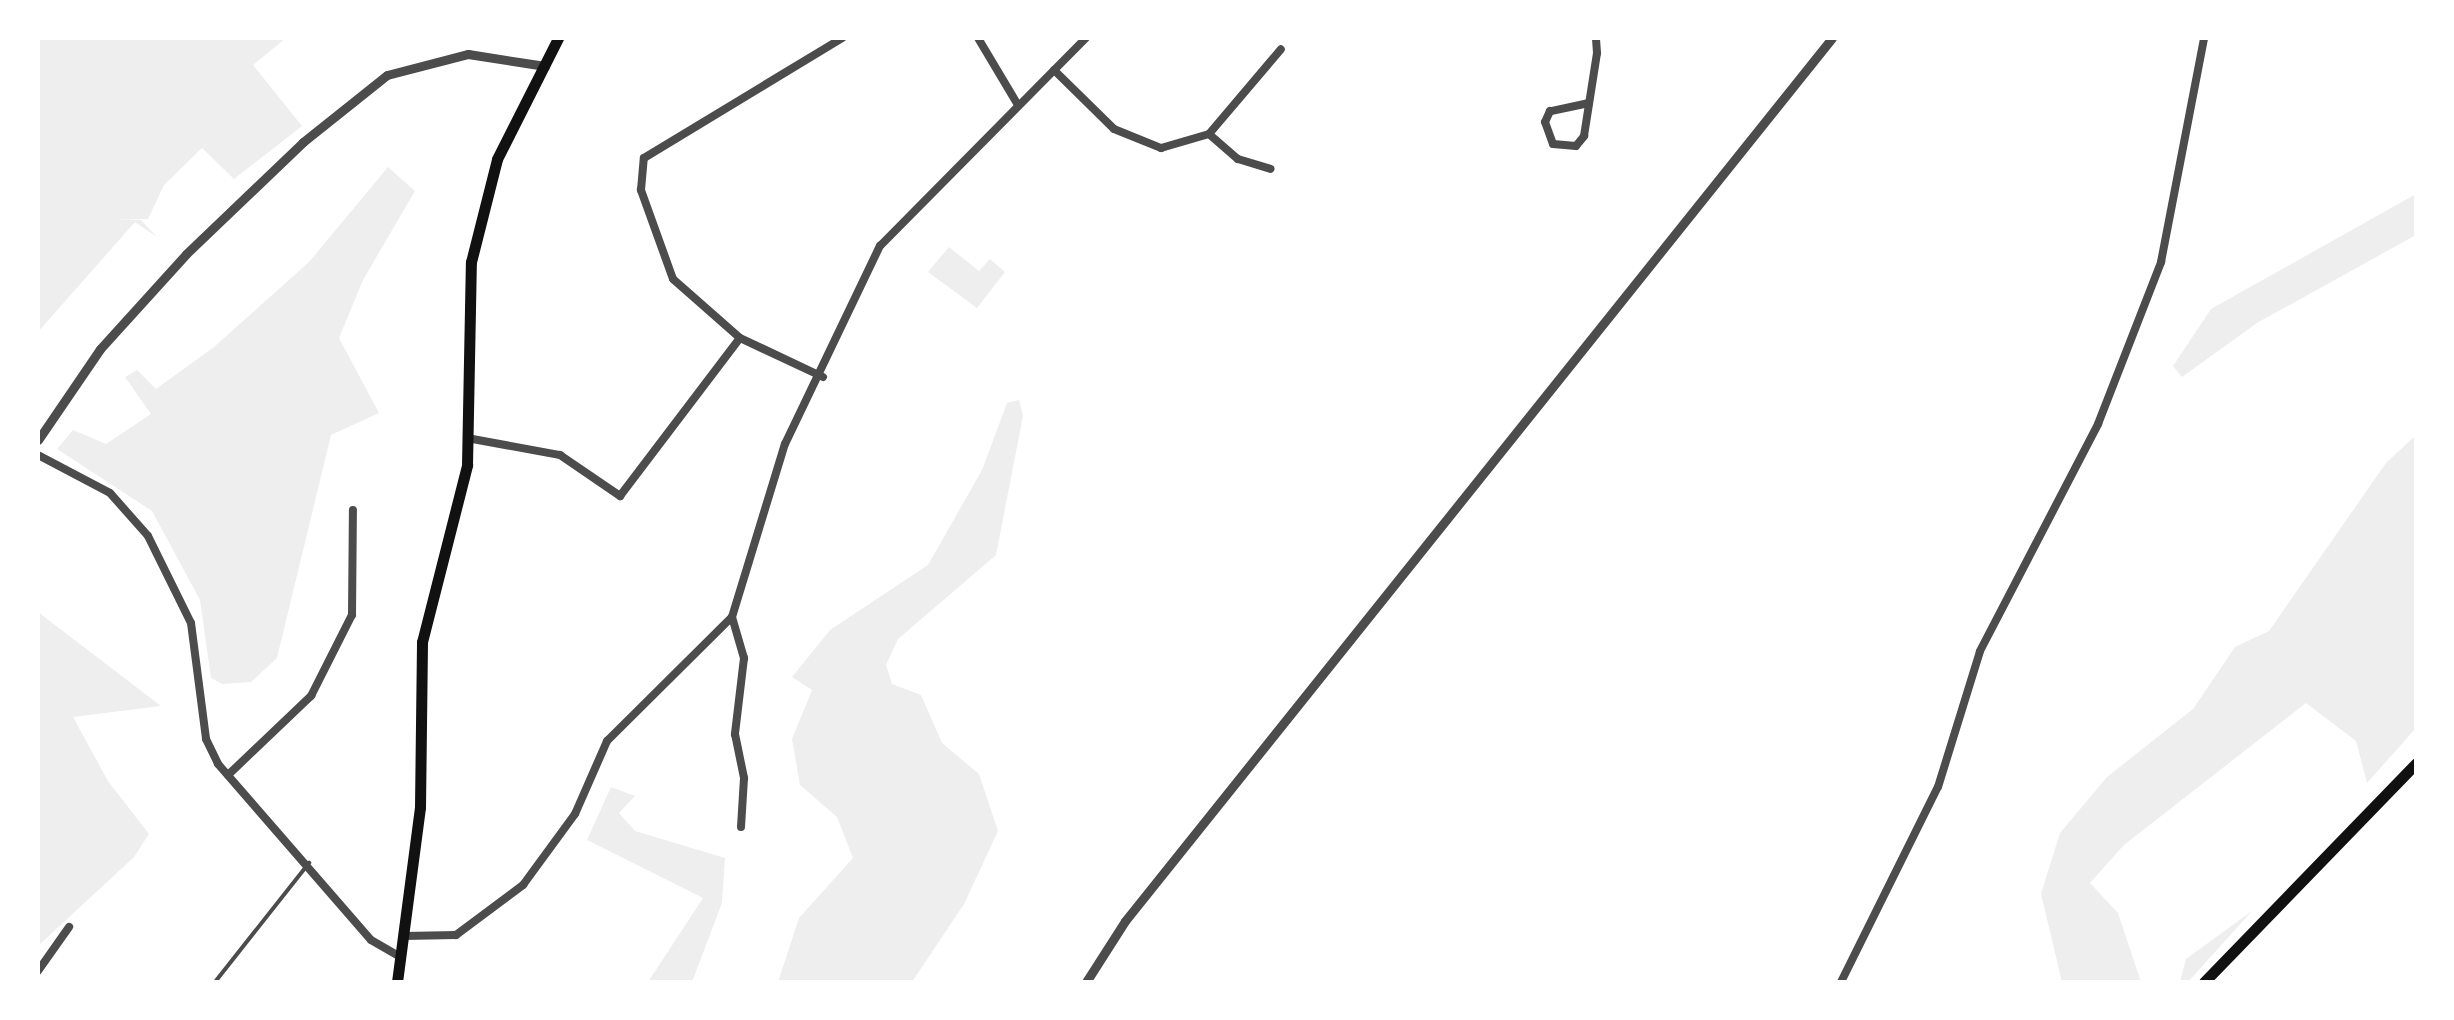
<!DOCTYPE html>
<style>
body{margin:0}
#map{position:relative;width:2454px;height:1020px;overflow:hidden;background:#fff;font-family:Helvetica,sans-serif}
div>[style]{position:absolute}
.green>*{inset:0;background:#eee}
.service>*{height:4px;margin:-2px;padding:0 2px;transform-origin:2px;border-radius:2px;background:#4c4c4c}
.minor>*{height:8px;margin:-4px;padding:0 4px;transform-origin:4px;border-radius:4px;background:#4c4c4c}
.tertiary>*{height:9px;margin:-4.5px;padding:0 4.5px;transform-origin:4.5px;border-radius:4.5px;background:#4c4c4c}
.secondary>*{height:11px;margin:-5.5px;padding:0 5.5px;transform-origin:5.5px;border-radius:5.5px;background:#111}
span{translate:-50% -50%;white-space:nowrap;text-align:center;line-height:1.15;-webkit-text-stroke:6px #fff;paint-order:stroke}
.frame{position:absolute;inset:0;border:40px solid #fff;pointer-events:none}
</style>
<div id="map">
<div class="green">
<div style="clip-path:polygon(38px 38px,286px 38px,253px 65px,302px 126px,234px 179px,202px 148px,164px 185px,148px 219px,113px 220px,141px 220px,157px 237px,135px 222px,38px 332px)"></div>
<div style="clip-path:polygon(388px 167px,415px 191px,363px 280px,339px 338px,379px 413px,331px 435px,277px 658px,251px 682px,222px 684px,211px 678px,200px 600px,152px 511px,57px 449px,73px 430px,106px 444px,151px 414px,125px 377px,137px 370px,156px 389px,214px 347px,309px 262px)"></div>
<div style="clip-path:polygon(2416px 194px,2416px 235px,2257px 323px,2182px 377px,2173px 366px,2211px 309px)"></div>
<div style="clip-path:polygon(949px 247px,979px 271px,990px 259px,1005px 272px,977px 308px,928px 272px)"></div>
<div style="clip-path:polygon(1019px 400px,1023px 416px,996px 555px,898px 639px,886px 665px,892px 684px,921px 695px,942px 743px,979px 774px,998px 831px,964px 904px,912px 982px,778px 982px,799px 918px,853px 858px,837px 817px,800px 785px,792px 739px,812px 690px,792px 677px,830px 630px,928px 565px,982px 470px,1007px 403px)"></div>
<div style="clip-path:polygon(2416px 435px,2416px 728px,2367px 783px,2356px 741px,2306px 703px,2124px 845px,2090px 883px,2118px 913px,2141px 982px,2062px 982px,2041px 894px,2060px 833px,2107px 777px,2193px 709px,2235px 647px,2269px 631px,2386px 463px)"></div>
<div style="clip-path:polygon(38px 612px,161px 706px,73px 717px,108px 781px,149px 834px,134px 857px,38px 946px)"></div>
<div style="clip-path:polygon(611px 787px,635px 796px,619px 813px,635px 831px,725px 858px,722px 903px,692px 982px,648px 982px,703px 898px,587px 840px)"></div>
<div style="clip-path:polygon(2252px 911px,2188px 982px,2180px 982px,2186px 959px)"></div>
</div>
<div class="service">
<div style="left:215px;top:982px;width:152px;rotate:-51.7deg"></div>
</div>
<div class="minor">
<div style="left:978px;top:38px;width:78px;rotate:59.2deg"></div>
<div style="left:1054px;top:70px;width:84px;rotate:44.5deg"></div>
<div style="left:1114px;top:129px;width:51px;rotate:22deg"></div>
<div style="left:1161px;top:148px;width:50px;rotate:-16.3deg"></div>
<div style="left:1209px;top:134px;width:111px;rotate:-49.7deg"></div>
<div style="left:1589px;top:103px;width:40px;rotate:168deg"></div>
<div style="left:1550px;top:111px;width:12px;rotate:114deg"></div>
<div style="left:1545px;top:122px;width:23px;rotate:70deg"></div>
<div style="left:1553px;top:144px;width:23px;rotate:5deg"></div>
<div style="left:1576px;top:146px;width:13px;rotate:-51deg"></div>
<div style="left:1584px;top:136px;width:84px;rotate:-81.1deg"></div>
<div style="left:1597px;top:53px;width:15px;rotate:-94deg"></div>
<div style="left:1209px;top:134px;width:38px;rotate:41deg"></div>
<div style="left:1238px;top:159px;width:34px;rotate:17deg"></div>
<div style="left:823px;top:377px;width:92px;rotate:-154.8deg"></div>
<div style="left:740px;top:338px;width:89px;rotate:-138.6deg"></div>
<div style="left:673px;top:279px;width:95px;rotate:-109.8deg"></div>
<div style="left:641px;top:190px;width:32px;rotate:-85deg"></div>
<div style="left:644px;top:158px;width:232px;rotate:-31.2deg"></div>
<div style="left:467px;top:438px;width:95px;rotate:10.4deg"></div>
<div style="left:560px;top:455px;width:73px;rotate:34.3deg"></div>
<div style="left:620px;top:496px;width:198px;rotate:-52.8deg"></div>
<div style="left:38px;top:455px;width:81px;rotate:27.8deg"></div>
<div style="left:110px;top:493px;width:57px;rotate:48.5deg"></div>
<div style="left:148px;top:536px;width:97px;rotate:63.7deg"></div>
<div style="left:191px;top:623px;width:117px;rotate:82.6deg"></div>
<div style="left:206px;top:739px;width:28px;rotate:64deg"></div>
<div style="left:218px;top:764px;width:233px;rotate:49deg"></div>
<div style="left:371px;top:940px;width:34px;rotate:30deg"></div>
<div style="left:732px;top:617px;width:43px;rotate:73.7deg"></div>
<div style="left:744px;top:658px;width:77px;rotate:96.8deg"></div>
<div style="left:735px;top:734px;width:45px;rotate:78.4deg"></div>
<div style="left:744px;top:778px;width:49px;rotate:93.5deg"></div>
<div style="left:228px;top:775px;width:115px;rotate:-43.6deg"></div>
<div style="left:311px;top:696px;width:91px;rotate:-63.2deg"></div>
<div style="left:352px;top:615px;width:105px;rotate:-89.5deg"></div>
<div style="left:404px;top:936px;width:52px;rotate:-1.1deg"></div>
<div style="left:456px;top:935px;width:84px;rotate:-36.7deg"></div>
<div style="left:523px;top:885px;width:88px;rotate:-53.8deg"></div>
<div style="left:575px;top:814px;width:80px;rotate:-66.3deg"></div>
<div style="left:607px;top:741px;width:176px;rotate:-44.8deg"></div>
<div style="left:732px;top:617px;width:181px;rotate:-73deg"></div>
<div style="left:785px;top:444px;width:220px;rotate:-64.4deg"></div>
<div style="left:880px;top:246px;width:293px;rotate:-45.3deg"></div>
<div style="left:38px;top:971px;width:54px;rotate:-54.8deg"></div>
<div style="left:1841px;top:982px;width:218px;rotate:-63.6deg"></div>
<div style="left:1938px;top:787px;width:142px;rotate:-72.8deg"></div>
<div style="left:1980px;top:651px;width:256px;rotate:-62.5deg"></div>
<div style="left:2098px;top:424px;width:174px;rotate:-68.7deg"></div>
<div style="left:2161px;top:262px;width:228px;rotate:-79.1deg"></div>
</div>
<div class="tertiary">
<div style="left:38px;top:440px;width:110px;rotate:-55.7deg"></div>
<div style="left:100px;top:349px;width:128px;rotate:-47.8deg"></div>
<div style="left:186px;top:254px;width:162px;rotate:-43.7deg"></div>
<div style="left:303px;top:142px;width:107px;rotate:-38.6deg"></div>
<div style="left:387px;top:75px;width:84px;rotate:-14.5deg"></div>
<div style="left:468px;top:54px;width:78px;rotate:8.9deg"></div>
<div style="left:1086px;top:982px;width:72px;rotate:-57.4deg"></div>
<div style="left:1125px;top:921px;width:1131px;rotate:-51.32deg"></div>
</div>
<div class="secondary">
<div style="left:397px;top:982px;width:177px;rotate:-82.5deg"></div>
<div style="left:420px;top:807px;width:165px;rotate:-89.3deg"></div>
<div style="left:422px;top:642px;width:183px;rotate:-75.7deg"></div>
<div style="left:467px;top:465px;width:203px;rotate:-88.9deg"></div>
<div style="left:471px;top:262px;width:106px;rotate:-75.8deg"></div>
<div style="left:497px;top:159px;width:136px;rotate:-63.2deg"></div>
<div style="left:2204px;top:982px;width:305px;rotate:-45.9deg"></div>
</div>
<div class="frame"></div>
</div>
